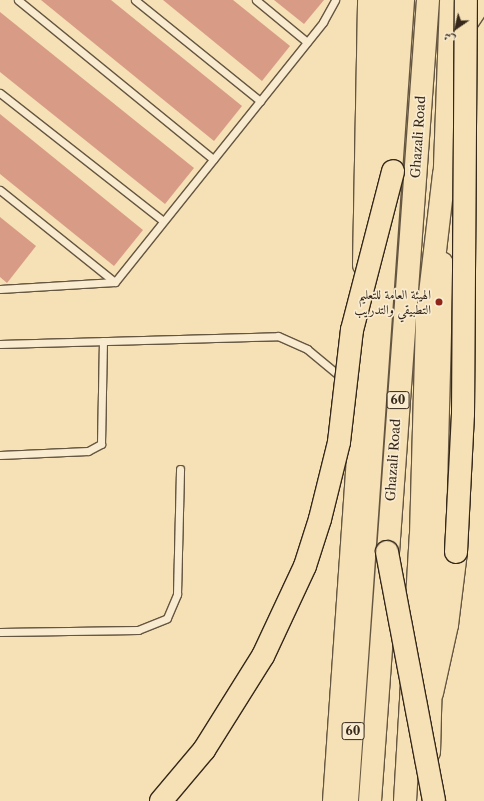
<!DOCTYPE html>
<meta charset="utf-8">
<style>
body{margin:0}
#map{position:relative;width:484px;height:801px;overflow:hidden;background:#f6e0b5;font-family:"Libre Caslon Text",Amiri,serif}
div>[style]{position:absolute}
.building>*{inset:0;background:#d89b86}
.roads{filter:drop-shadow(1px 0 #655641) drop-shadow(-1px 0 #655641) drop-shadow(0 1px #655641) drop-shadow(0 -1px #655641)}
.service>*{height:7px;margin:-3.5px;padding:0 3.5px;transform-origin:3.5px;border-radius:3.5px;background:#f9ebcf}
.primary>*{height:22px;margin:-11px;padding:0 11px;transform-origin:11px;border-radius:11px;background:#f6e0b5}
.motorway>*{height:22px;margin:-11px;padding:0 11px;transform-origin:11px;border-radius:11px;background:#f6e0b5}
.bridges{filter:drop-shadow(1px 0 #35281a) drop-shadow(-1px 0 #35281a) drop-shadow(0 1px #35281a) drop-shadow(0 -1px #35281a)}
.motorway-bridge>*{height:22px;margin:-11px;padding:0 11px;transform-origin:11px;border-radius:11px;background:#f6e0b5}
.dots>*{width:11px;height:11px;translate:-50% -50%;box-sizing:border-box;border:2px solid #f9ebcf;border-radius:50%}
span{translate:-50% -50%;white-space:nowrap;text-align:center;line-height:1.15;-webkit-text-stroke:3.5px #f9ebcf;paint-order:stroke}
.shield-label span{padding:1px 3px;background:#f9ebcf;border:1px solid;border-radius:3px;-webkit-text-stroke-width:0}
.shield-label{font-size:12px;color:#35281a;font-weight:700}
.street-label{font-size:13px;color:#35281a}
.poi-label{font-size:13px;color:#35281a}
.right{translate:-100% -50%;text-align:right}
.north{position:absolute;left:436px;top:8px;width:40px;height:40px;-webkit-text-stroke:3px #f9ebcf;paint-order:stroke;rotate:214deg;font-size:11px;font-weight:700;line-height:16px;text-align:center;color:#35281a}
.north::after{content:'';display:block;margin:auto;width:14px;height:18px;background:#35281a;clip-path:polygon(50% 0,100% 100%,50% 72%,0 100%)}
</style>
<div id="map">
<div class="building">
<div style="clip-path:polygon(41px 0,111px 0,242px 106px,214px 141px)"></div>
<div style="clip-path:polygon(163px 0,233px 0,290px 46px,262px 81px)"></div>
<div style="clip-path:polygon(274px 0,324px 0,304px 24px)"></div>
<div style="clip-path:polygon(0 12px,194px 168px,165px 204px,0 72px)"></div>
<div style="clip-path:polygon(0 114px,143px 230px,114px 266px,0 174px)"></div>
<div style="clip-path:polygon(0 217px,36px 246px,7px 283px,0 277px)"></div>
</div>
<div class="roads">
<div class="service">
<div style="left:18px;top:0;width:252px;rotate:39.2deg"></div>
<div style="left:135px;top:0;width:161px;rotate:38.9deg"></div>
<div style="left:256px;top:0;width:66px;rotate:39.5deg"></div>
<div style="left:0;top:93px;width:207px;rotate:38.1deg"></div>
<div style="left:0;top:190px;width:147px;rotate:38.7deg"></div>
<div style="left:0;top:289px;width:115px;rotate:-3.5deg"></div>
<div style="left:115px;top:282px;width:333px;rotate:-51.3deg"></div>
<div style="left:323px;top:22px;width:25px;rotate:-61deg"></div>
<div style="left:0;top:344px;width:278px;rotate:-1.6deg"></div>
<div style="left:278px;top:336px;width:32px;rotate:24deg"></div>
<div style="left:307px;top:349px;width:45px;rotate:39.6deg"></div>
<div style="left:0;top:455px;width:88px;rotate:-2.6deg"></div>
<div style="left:88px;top:451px;width:15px;rotate:-28deg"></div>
<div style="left:101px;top:444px;width:103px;rotate:-88.9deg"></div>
<div style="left:0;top:632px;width:138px;rotate:-0.8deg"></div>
<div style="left:138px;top:630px;width:31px;rotate:-22deg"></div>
<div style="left:167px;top:618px;width:26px;rotate:-67deg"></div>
<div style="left:177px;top:594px;width:125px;rotate:-88.6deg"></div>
</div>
<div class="primary">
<div style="left:461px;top:31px;width:32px;rotate:-56deg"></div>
<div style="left:479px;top:4px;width:5px;rotate:-22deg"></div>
<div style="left:444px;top:193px;width:193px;rotate:-87.9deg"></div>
<div style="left:375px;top:194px;width:194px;rotate:-86.2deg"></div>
<div style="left:429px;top:752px;width:489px;rotate:-88.5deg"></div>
<div style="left:334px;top:801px;width:434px;rotate:-86deg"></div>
</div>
<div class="motorway">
<div style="left:364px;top:265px;width:265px;rotate:-88.9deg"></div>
<div style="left:363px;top:387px;width:88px;rotate:-89.3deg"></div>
<div style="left:432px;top:693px;width:70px;rotate:-77.6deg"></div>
<div style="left:447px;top:625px;width:74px;rotate:-83deg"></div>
<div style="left:347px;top:801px;width:803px;rotate:-86deg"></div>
<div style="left:370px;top:801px;width:803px;rotate:-85.86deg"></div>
<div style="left:405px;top:801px;width:266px;rotate:-86.6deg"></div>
<div style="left:421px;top:535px;width:216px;rotate:-88.4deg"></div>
<div style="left:427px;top:319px;width:146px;rotate:-83.3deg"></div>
</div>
</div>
<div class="bridges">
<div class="motorway-bridge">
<div style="left:387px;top:552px;width:253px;rotate:79.3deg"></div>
<div style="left:456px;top:552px;width:138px;rotate:-87.1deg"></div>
<div style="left:463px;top:414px;width:414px;rotate:-89.6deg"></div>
<div style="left:161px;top:801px;width:67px;rotate:-49.9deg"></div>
<div style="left:204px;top:750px;width:111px;rotate:-57.9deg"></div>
<div style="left:263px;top:656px;width:99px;rotate:-65deg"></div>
<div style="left:305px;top:566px;width:49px;rotate:-72.3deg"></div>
<div style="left:320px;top:519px;width:79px;rotate:-76.1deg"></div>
<div style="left:339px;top:442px;width:113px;rotate:-83.4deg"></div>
<div style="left:352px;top:330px;width:164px;rotate:-75.5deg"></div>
</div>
</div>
<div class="dots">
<div style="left:439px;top:302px;background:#8f2418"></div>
</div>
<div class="shield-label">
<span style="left:398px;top:400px">60</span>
<span style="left:353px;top:731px">60</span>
</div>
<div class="street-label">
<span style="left:418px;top:137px;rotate:-86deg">Ghazali Road</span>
<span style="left:393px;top:460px;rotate:-86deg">Ghazali Road</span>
</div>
<div class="poi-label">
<span class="right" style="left:431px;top:302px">الهيئة العامة للتعليم<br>التطبيقي والتدريب</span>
</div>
<div class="north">ش</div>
</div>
